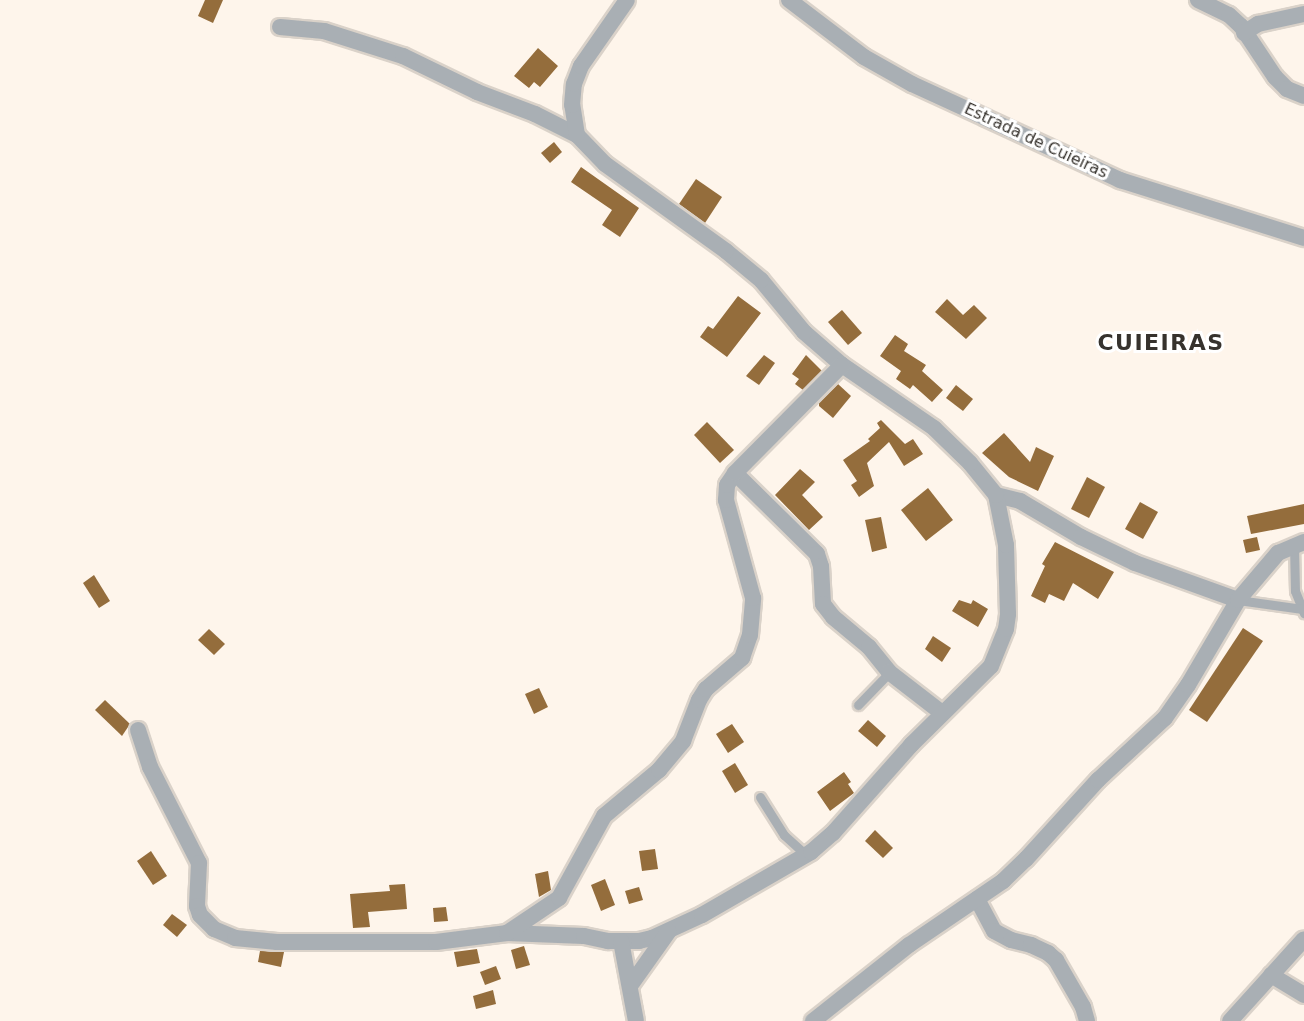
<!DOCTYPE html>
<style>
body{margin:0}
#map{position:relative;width:1304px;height:1021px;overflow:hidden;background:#fef5eb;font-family:"DejaVu Sans",sans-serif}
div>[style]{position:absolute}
.building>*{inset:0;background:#946d3c}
.roads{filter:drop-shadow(2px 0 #dad2c9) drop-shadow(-2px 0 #dad2c9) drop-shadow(0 2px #dad2c9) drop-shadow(0 -2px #dad2c9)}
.service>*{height:9px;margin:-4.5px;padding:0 4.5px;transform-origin:4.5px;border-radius:4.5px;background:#a9afb4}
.minor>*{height:16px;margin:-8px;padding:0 8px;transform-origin:8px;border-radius:8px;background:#a9afb4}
span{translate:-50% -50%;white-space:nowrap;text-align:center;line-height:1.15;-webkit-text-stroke:6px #fff;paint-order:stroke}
.street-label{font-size:16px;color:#36322d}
.district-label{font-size:22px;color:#36322d;font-weight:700;letter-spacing:1.5px}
</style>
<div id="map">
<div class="building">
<div style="clip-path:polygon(205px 0,223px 0,213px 23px,198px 16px)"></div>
<div style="clip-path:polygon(538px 48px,558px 66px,540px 87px,534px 82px,529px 88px,514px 76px)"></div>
<div style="clip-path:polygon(554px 142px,562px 152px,550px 163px,541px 153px)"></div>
<div style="clip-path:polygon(581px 167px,639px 208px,620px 237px,602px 225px,612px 210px,571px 182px)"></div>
<div style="clip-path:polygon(696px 179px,722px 197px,705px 223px,679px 204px)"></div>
<div style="clip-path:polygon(738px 296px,761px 313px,727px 357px,700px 337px,708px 326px,713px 329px)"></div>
<div style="clip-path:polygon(947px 299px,963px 315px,974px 305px,987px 318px,966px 339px,935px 312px)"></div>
<div style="clip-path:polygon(842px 310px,862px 333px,848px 345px,828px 322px)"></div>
<div style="clip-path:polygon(895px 335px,908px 344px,904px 351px,926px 365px,922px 371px,943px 390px,932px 402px,913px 385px,910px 389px,896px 379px,901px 371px,880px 356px)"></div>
<div style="clip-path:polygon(764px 355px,775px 363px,759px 385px,746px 376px)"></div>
<div style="clip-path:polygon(806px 355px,822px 371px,803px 390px,795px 384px,799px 379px,792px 374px)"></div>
<div style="clip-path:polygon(838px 384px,851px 396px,833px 418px,819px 406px,819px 403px)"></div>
<div style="clip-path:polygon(956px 385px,973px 399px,963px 411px,946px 398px)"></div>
<div style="clip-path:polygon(881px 420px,905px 444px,913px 439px,923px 454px,904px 466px,889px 442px,867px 463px,874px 486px,859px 497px,851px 485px,857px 481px,843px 460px,870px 441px,868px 439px,880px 428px,877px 423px)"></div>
<div style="clip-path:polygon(707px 422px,734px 450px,720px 463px,694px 435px)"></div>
<div style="clip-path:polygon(1004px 433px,1030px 462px,1036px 447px,1054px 456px,1038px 491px,1009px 477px,982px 453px)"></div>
<div style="clip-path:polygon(800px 469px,815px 482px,802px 495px,823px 517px,809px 530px,775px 495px)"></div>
<div style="clip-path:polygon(1087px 477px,1105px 487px,1089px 518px,1071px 509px)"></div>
<div style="clip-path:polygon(928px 488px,953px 520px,926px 541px,901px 510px)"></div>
<div style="clip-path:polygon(1140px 502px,1158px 512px,1143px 539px,1125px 529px)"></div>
<div style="clip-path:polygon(1304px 504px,1304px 524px,1251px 534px,1247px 516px)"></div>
<div style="clip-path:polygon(881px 517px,887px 548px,872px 552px,865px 520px)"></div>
<div style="clip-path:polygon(1257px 537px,1260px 550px,1246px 553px,1243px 540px)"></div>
<div style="clip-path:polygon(1055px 542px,1114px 572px,1098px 599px,1073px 583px,1064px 601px,1049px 594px,1045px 603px,1031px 596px,1045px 566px,1042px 564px)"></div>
<div style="clip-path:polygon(94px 575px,110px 601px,99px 608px,83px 583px)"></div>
<div style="clip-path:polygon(959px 600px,971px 604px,973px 600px,988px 609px,978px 627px,952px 611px)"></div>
<div style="clip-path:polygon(1243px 628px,1263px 641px,1207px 722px,1189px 710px)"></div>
<div style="clip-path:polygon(209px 629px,225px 644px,214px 655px,198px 640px)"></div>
<div style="clip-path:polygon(933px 636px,951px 648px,942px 662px,925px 649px)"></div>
<div style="clip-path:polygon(539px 688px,548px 707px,534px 714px,525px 694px)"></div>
<div style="clip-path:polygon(105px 700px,130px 724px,122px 736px,95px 710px)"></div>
<div style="clip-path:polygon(868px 720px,886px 736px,877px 747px,858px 731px)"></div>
<div style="clip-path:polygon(732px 724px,744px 742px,728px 753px,716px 734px)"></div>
<div style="clip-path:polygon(735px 763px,748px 785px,735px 793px,722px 771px)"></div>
<div style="clip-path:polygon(844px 772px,851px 782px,848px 784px,854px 793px,830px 811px,817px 792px)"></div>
<div style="clip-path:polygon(875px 830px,893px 848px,883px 858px,865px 841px)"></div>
<div style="clip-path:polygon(655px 849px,658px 869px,642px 871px,639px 851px)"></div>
<div style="clip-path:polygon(151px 851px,167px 876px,153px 885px,137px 861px)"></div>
<div style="clip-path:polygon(548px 871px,551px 890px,539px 897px,535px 874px)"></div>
<div style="clip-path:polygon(605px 879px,615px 905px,601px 911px,591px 885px)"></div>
<div style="clip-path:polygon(405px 884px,407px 909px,368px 912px,370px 927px,353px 928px,350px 894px,390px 891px,389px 885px)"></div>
<div style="clip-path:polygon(639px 887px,643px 900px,629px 904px,625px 891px)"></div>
<div style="clip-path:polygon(446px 907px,448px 921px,434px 922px,433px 908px)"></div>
<div style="clip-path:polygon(172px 914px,187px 925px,177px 937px,163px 925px)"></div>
<div style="clip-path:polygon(524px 946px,530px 965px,516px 969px,511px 950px)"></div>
<div style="clip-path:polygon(477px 949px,480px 963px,457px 967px,454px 952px)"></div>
<div style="clip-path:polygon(260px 951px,284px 952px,281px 967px,258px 962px)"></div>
<div style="clip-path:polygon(496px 966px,501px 979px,485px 985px,480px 972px)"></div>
<div style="clip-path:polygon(493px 990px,496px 1004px,476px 1009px,473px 996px)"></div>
</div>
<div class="roads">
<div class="service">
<div style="left:1294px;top:544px;width:47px;rotate:88.8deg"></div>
<div style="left:1295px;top:591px;width:24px;rotate:68deg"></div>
<div style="left:1238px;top:600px;width:65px;rotate:8deg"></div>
<div style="left:858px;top:705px;width:46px;rotate:-45.9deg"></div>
<div style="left:760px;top:797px;width:45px;rotate:57.7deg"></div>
<div style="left:784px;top:835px;width:30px;rotate:42deg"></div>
</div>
<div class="minor">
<div style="left:789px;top:0;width:94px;rotate:37.2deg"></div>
<div style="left:864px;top:57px;width:55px;rotate:29.4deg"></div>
<div style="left:912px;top:84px;width:81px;rotate:24.7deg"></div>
<div style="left:986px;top:118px;width:148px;rotate:24.8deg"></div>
<div style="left:1120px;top:180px;width:193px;rotate:17.5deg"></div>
<div style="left:1198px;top:0;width:34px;rotate:26deg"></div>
<div style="left:1229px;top:15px;width:16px;rotate:43deg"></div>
<div style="left:1241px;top:26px;width:61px;rotate:56.3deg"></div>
<div style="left:1275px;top:77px;width:17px;rotate:45deg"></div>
<div style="left:1287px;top:89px;width:18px;rotate:22deg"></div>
<div style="left:280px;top:27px;width:44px;rotate:5.2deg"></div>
<div style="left:324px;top:31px;width:83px;rotate:17.6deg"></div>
<div style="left:403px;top:56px;width:82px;rotate:25.9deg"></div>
<div style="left:477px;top:92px;width:62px;rotate:20.8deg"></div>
<div style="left:535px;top:114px;width:47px;rotate:26.6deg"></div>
<div style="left:1244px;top:33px;width:17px;rotate:-33deg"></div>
<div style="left:1258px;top:24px;width:47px;rotate:-12.3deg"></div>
<div style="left:735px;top:473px;width:115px;rotate:44.6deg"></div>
<div style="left:817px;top:554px;width:13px;rotate:72deg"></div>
<div style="left:821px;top:566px;width:38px;rotate:87deg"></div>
<div style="left:823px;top:604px;width:16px;rotate:52deg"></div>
<div style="left:833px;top:617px;width:47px;rotate:39.8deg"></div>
<div style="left:869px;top:647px;width:32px;rotate:51deg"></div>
<div style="left:889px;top:672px;width:67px;rotate:37.7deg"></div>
<div style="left:996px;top:495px;width:25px;rotate:14deg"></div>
<div style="left:1020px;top:501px;width:71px;rotate:30.5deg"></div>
<div style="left:1081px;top:537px;width:60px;rotate:25.7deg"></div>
<div style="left:1135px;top:563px;width:109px;rotate:19.8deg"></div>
<div style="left:138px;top:730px;width:39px;rotate:72deg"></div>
<div style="left:150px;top:767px;width:108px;rotate:63deg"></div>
<div style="left:199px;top:863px;width:43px;rotate:92.7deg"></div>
<div style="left:197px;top:906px;width:9px;rotate:72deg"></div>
<div style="left:200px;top:915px;width:20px;rotate:45deg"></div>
<div style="left:214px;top:929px;width:23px;rotate:23deg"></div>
<div style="left:235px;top:938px;width:42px;rotate:5.4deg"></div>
<div style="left:277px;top:942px;width:159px"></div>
<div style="left:436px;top:942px;width:72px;rotate:-7.2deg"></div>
<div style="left:507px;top:933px;width:77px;rotate:2.2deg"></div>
<div style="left:584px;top:936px;width:25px;rotate:12deg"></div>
<div style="left:608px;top:941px;width:31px"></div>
<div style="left:639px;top:941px;width:13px;rotate:-13deg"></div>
<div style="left:652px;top:938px;width:55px;rotate:-24.7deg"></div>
<div style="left:702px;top:915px;width:126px;rotate:-30deg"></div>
<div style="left:811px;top:852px;width:29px;rotate:-41deg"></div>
<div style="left:833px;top:833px;width:118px;rotate:-48.4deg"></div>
<div style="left:911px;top:745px;width:112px;rotate:-44.6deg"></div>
<div style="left:991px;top:666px;width:40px;rotate:-68deg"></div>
<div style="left:1006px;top:629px;width:15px;rotate:-82deg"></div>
<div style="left:1008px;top:614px;width:69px;rotate:-91.7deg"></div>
<div style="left:1006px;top:545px;width:51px;rotate:-101.3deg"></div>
<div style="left:996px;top:495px;width:41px;rotate:-129.1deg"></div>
<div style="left:970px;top:463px;width:50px;rotate:-135.8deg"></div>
<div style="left:934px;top:428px;width:112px;rotate:-145.6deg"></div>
<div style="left:842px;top:365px;width:50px;rotate:-139deg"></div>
<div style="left:804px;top:332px;width:67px;rotate:-129.6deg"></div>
<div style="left:761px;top:280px;width:45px;rotate:-140.4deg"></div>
<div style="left:726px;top:251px;width:149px;rotate:-144.3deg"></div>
<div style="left:605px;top:164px;width:40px;rotate:-134deg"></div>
<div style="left:577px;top:135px;width:30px;rotate:-99deg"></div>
<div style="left:572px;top:105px;width:21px;rotate:-85deg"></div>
<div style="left:574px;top:84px;width:19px;rotate:-69deg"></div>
<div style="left:581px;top:66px;width:80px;rotate:-55.1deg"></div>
<div style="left:977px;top:899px;width:36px;rotate:62deg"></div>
<div style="left:994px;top:931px;width:19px;rotate:28deg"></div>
<div style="left:1011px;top:940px;width:21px;rotate:14deg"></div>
<div style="left:1031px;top:945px;width:19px;rotate:25deg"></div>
<div style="left:1048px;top:953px;width:11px;rotate:41deg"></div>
<div style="left:1056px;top:960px;width:54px;rotate:60.1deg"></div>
<div style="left:1083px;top:1007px;width:15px;rotate:74deg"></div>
<div style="left:507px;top:933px;width:63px;rotate:-33.9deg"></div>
<div style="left:559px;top:898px;width:94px;rotate:-61.2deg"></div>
<div style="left:604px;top:816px;width:72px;rotate:-39.9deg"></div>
<div style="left:659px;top:770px;width:38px;rotate:-50deg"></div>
<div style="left:683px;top:741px;width:44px;rotate:-68.7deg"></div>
<div style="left:699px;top:700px;width:13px;rotate:-58deg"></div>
<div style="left:706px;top:689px;width:48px;rotate:-40.7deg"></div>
<div style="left:742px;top:658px;width:24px;rotate:-71deg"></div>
<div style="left:750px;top:635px;width:37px;rotate:-85deg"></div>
<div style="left:753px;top:598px;width:102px;rotate:-105.4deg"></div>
<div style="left:726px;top:500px;width:15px;rotate:-86deg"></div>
<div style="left:727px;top:485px;width:14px;rotate:-56deg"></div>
<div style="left:735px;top:473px;width:152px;rotate:-45.3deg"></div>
<div style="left:621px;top:941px;width:81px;rotate:79.4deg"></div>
<div style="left:1271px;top:975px;width:39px;rotate:31deg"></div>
<div style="left:630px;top:986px;width:67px;rotate:-54.7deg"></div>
<div style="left:813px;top:1021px;width:122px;rotate:-38.4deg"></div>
<div style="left:909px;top:945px;width:114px;rotate:-34.2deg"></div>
<div style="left:1003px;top:881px;width:32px;rotate:-44deg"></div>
<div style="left:1026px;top:859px;width:107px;rotate:-47.7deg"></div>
<div style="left:1098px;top:780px;width:91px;rotate:-42.8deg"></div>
<div style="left:1165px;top:718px;width:40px;rotate:-55.1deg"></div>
<div style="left:1188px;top:685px;width:99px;rotate:-59.5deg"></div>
<div style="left:1238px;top:600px;width:62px;rotate:-49.6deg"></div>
<div style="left:1278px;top:553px;width:28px;rotate:-23deg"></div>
<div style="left:1230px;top:1021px;width:110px;rotate:-47.9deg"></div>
</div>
</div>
<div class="street-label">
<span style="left:1036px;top:141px;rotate:25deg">Estrada de Cuieiras</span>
</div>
<div class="district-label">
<span style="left:1161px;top:343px">CUIEIRAS</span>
</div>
</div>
